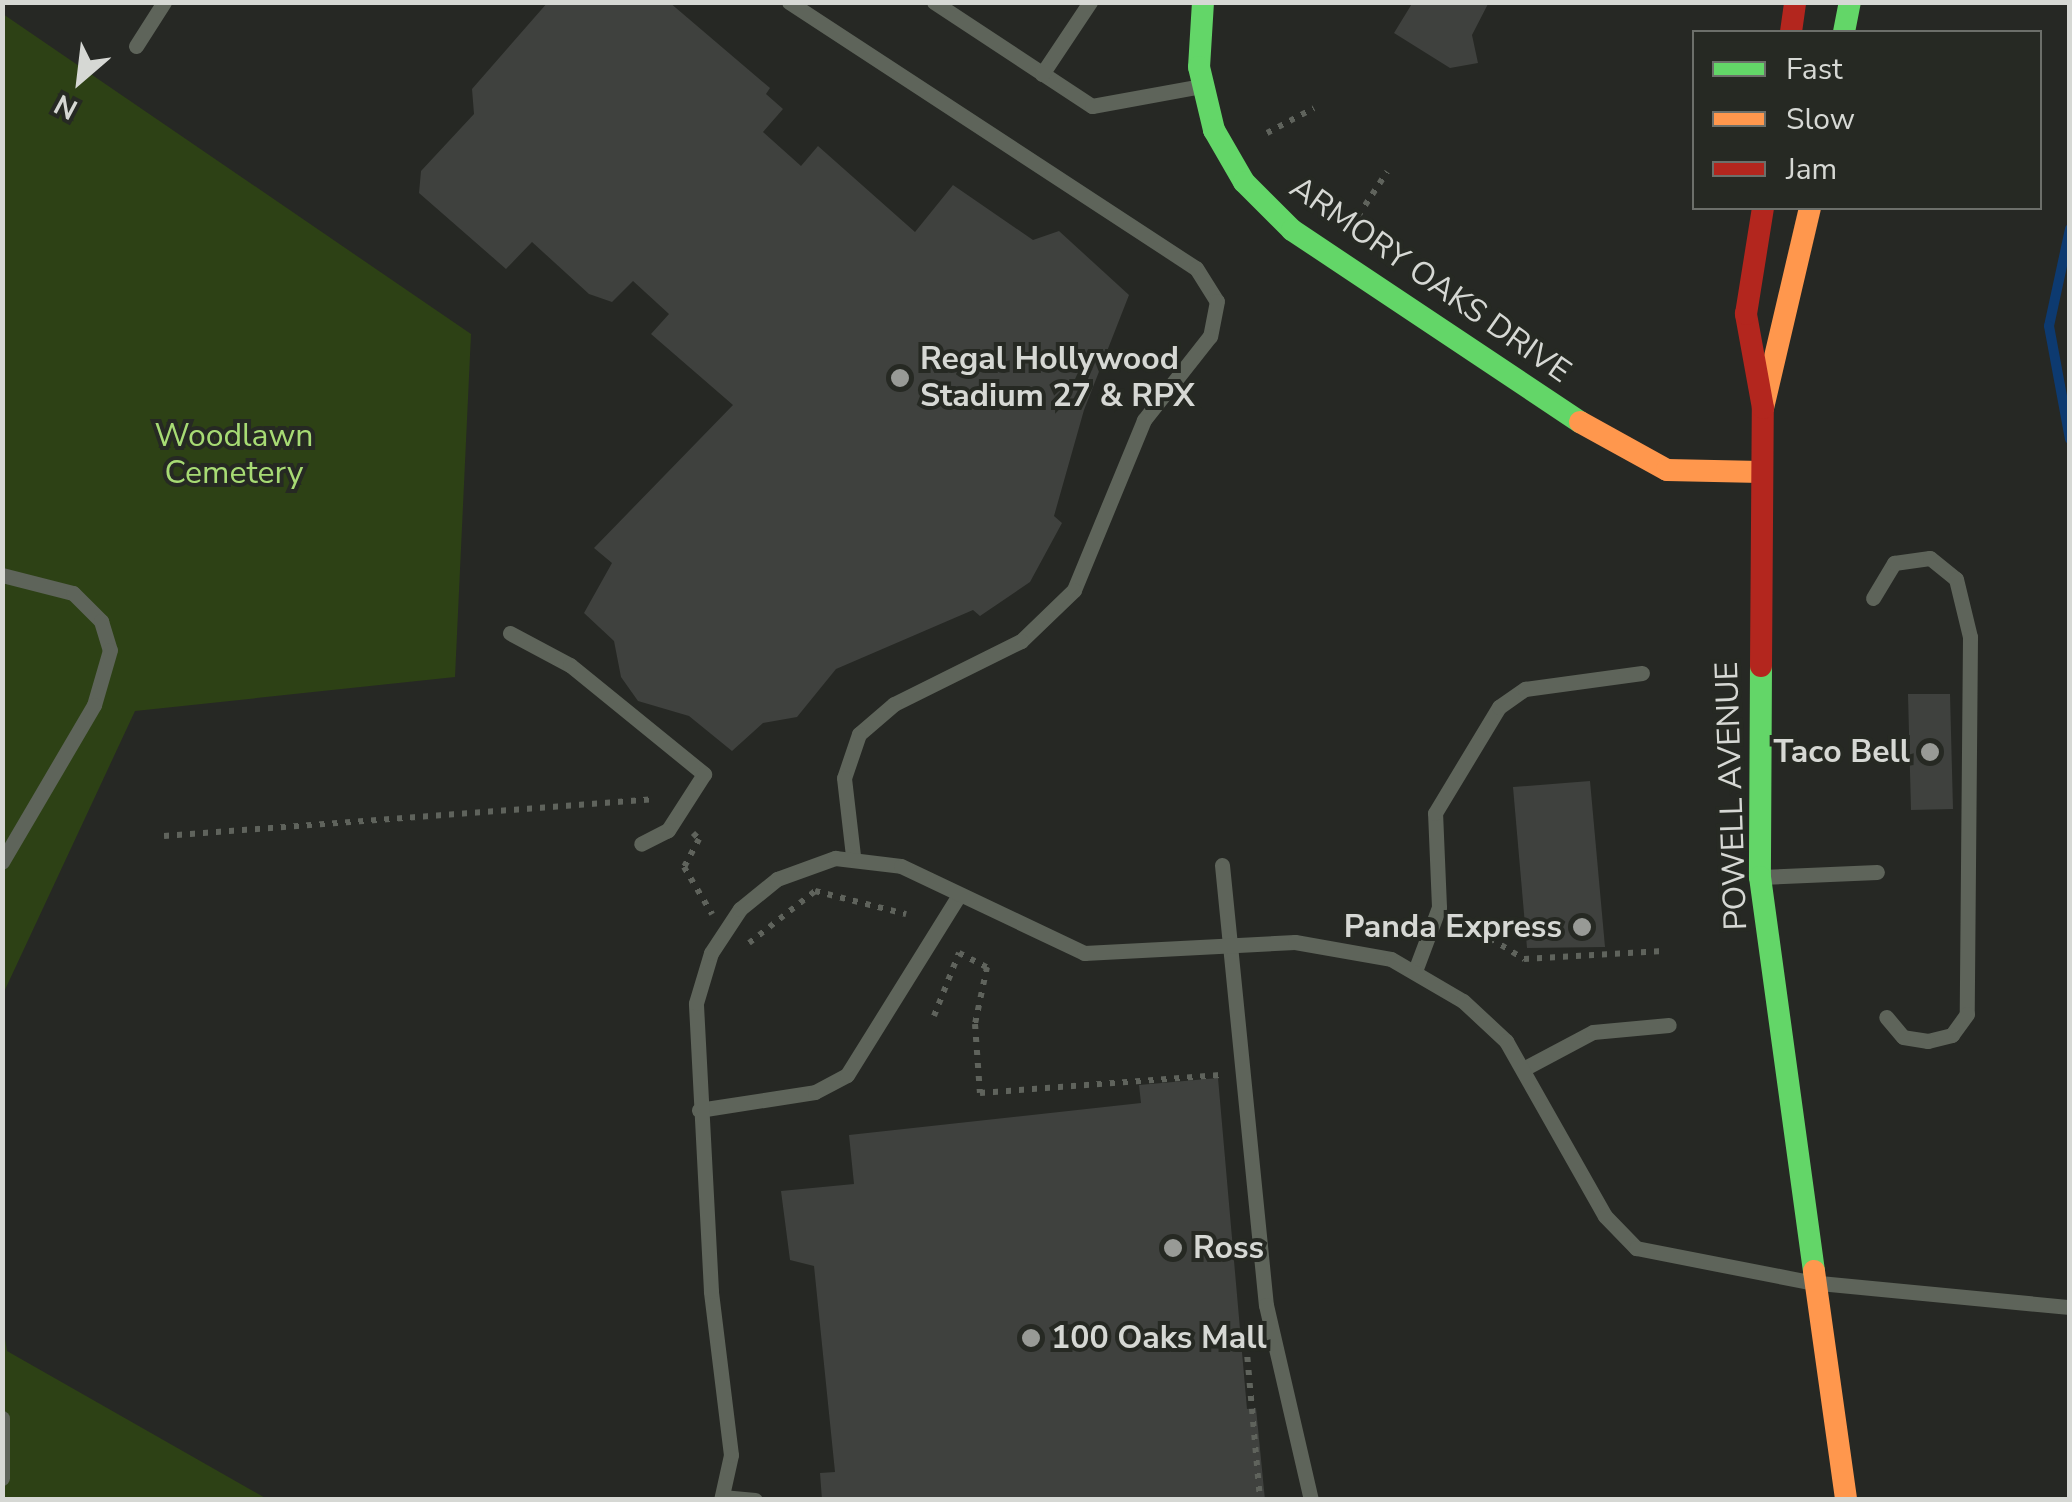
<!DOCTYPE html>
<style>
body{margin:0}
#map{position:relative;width:2072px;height:1502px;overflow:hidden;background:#262824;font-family:"Nunito Sans",sans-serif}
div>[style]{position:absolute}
.green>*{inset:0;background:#2d4115}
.stream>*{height:10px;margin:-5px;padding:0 5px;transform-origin:5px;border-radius:5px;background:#0d3a70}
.building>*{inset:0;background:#3f413e}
.path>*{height:6px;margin-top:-3px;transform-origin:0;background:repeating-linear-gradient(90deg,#5f635c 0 5px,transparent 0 13px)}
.lane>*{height:15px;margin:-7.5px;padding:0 7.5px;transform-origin:7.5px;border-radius:7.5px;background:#5e645a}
.fast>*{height:22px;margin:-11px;padding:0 11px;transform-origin:11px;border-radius:11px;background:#63d668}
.slow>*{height:22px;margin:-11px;padding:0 11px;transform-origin:11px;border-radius:11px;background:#ff974d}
.jam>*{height:22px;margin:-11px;padding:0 11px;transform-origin:11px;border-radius:11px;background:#b3261e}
.dots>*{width:28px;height:28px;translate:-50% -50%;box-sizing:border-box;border:5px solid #262923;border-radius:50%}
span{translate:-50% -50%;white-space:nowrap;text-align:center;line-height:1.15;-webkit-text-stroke:8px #262923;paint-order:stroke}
.street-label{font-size:32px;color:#d6d8d4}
.poi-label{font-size:32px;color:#d6d8d4;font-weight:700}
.left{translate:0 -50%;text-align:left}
.right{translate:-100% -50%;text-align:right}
.park-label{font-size:32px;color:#a7db74}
.frame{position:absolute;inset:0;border:5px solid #d6d8d4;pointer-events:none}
.legend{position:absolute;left:1692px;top:30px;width:350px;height:180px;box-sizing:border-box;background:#262923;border:2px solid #6c6f6a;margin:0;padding:12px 18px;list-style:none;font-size:30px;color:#d6d8d4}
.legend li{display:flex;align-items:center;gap:20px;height:50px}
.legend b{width:50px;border:2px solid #6c6f6a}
.north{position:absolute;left:30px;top:30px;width:100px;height:100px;-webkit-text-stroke:8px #262923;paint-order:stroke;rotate:208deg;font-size:28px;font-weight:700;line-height:40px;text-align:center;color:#d6d8d4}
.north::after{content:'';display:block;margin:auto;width:35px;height:45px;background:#d6d8d4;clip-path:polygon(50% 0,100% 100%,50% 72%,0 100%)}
</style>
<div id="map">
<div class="green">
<div style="clip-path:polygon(3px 14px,471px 334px,455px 677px,135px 711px,3px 994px)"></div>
<div style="clip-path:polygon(2px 1320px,7px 1351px,267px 1499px,3px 1499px)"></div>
</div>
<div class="stream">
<div style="left:2070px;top:229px;width:99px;rotate:102.2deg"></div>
<div style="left:2049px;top:326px;width:115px;rotate:79.5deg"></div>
</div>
<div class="building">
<div style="clip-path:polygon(548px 2px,669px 2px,770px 88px,766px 94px,783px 109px,763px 132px,801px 166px,818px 146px,915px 232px,953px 185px,1033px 240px,1059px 231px,1129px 295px,1084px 410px,1054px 516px,1062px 523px,1030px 582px,980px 616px,973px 610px,836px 669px,797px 717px,763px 723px,732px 751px,689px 716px,638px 701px,621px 677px,614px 641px,584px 613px,612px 563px,594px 548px,733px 405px,651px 334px,669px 314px,633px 281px,612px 302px,589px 294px,532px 242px,506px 269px,419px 193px,421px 171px,474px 114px,472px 89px)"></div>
<div style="clip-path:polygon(1413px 2px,1489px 2px,1472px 35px,1478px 63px,1450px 68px,1394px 33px)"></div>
<div style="clip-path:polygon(1908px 694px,1950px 694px,1953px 809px,1911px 810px)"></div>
<div style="clip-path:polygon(1590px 781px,1605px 947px,1527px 948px,1513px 787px)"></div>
<div style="clip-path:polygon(1218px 1078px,1247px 1409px,1256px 1408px,1265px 1500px,822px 1500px,820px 1473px,835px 1472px,814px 1266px,790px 1260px,781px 1191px,854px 1184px,849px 1135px,1141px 1103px,1139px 1085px)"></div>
</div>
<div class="path">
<div style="left:1267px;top:133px;width:53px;rotate:-28deg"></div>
<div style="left:1358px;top:216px;width:53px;rotate:-56.6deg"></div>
<div style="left:693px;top:833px;width:8px;rotate:45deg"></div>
<div style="left:699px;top:839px;width:32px;rotate:118deg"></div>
<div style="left:684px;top:867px;width:55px;rotate:59.2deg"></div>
<div style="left:164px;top:836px;width:490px;rotate:-4.3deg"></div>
<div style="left:1457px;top:918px;width:79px;rotate:31.5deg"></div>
<div style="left:1524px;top:959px;width:139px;rotate:-3.3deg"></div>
<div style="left:749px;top:943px;width:84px;rotate:-38.2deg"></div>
<div style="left:815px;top:891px;width:94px;rotate:14.2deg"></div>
<div style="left:934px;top:1016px;width:68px;rotate:-68.4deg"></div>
<div style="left:959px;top:953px;width:31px;rotate:27deg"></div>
<div style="left:987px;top:967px;width:58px;rotate:101.9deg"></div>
<div style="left:975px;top:1024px;width:69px;rotate:85.9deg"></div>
<div style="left:980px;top:1093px;width:241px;rotate:-4.3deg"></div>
<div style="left:1245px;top:1331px;width:170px;rotate:84.9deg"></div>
</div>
<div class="lane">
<div style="left:789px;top:2px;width:486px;rotate:33.2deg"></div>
<div style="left:1196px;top:268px;width:39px;rotate:58deg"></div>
<div style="left:1217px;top:301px;width:36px;rotate:101deg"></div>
<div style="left:1210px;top:336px;width:107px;rotate:128.2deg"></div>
<div style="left:1144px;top:420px;width:184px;rotate:112.4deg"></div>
<div style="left:1074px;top:590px;width:74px;rotate:136.1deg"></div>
<div style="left:1021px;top:641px;width:142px;rotate:153.6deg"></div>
<div style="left:894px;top:704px;width:46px;rotate:139.4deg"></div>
<div style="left:859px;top:734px;width:46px;rotate:108.8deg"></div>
<div style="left:844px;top:778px;width:79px;rotate:83.4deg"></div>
<div style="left:934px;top:2px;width:189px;rotate:33.4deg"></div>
<div style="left:1092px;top:106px;width:112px;rotate:-10.3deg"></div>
<div style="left:136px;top:46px;width:52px;rotate:-57.5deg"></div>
<div style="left:1042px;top:74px;width:87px;rotate:-56.3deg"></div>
<div style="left:2px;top:575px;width:73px;rotate:14.2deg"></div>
<div style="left:73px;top:593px;width:40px;rotate:45deg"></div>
<div style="left:101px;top:621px;width:30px;rotate:73deg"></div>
<div style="left:110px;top:650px;width:57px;rotate:106.2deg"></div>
<div style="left:94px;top:705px;width:182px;rotate:120.4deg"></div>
<div style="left:1873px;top:598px;width:41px;rotate:-59deg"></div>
<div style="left:1894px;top:563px;width:36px;rotate:-8deg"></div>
<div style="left:1930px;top:558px;width:33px;rotate:39deg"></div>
<div style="left:1956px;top:579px;width:60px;rotate:76.4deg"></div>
<div style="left:1970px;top:637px;width:377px;rotate:90.5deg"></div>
<div style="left:1967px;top:1014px;width:26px;rotate:126deg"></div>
<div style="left:1952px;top:1035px;width:25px;rotate:166deg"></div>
<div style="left:1928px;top:1041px;width:25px;rotate:-171deg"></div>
<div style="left:1903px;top:1037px;width:26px;rotate:-130deg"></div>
<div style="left:510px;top:633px;width:68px;rotate:28.1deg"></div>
<div style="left:570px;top:665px;width:173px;rotate:39.1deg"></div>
<div style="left:704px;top:774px;width:67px;rotate:122.7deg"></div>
<div style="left:668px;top:830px;width:30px;rotate:153deg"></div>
<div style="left:1222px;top:865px;width:442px;rotate:84.3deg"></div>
<div style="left:1266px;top:1305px;width:200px;rotate:77deg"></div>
<div style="left:1761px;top:877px;width:116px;rotate:-2.5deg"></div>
<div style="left:1415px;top:971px;width:68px;rotate:-69.4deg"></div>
<div style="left:1439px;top:907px;width:94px;rotate:-92.4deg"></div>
<div style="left:1435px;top:813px;width:124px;rotate:-58.9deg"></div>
<div style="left:1499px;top:707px;width:32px;rotate:-35deg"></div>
<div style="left:1525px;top:689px;width:118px;rotate:-7.8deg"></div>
<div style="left:1525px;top:1068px;width:77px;rotate:-27.9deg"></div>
<div style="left:1593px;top:1032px;width:76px;rotate:-5.3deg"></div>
<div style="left:699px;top:1110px;width:117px;rotate:-8.8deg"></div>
<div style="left:815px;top:1092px;width:36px;rotate:-28deg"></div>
<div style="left:847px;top:1075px;width:212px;rotate:-58.1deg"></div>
<div style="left:2px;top:1418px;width:60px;rotate:90deg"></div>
<div style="left:722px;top:1497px;width:33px;rotate:5deg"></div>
<div style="left:721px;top:1500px;width:46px;rotate:-77.5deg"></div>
<div style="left:731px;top:1455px;width:165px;rotate:-97deg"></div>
<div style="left:711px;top:1291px;width:288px;rotate:-93deg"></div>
<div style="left:696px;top:1003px;width:52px;rotate:-73.3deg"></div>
<div style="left:711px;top:953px;width:53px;rotate:-56.6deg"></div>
<div style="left:740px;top:909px;width:48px;rotate:-39deg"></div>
<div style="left:777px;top:879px;width:62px;rotate:-19.9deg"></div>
<div style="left:835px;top:858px;width:66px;rotate:6.9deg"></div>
<div style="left:901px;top:866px;width:203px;rotate:25.4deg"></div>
<div style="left:1084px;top:953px;width:211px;rotate:-3deg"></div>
<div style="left:1295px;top:942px;width:97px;rotate:10deg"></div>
<div style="left:1391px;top:959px;width:83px;rotate:30.3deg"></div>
<div style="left:1463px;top:1001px;width:59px;rotate:42.9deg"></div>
<div style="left:1506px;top:1041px;width:201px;rotate:60.5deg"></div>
<div style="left:1605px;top:1216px;width:45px;rotate:45.9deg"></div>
<div style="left:1636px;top:1248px;width:176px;rotate:11.1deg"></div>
<div style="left:1809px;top:1282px;width:262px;rotate:5.5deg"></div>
</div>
<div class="fast">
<div style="left:1203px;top:2px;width:65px;rotate:93.5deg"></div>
<div style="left:1199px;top:67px;width:65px;rotate:76.6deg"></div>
<div style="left:1214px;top:130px;width:60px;rotate:60deg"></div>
<div style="left:1244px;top:182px;width:68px;rotate:45deg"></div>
<div style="left:1292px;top:230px;width:346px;rotate:33.7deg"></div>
<div style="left:1844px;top:32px;width:31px;rotate:-79deg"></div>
<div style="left:1761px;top:666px;width:211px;rotate:90.3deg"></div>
<div style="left:1760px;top:877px;width:398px;rotate:82.2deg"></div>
</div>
<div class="slow">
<div style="left:1763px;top:408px;width:205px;rotate:-76.8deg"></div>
<div style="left:1580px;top:422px;width:99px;rotate:28.9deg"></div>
<div style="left:1667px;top:470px;width:94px;rotate:1.2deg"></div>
<div style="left:1814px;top:1271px;width:231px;rotate:82deg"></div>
</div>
<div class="jam">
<div style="left:1791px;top:32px;width:30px;rotate:-82deg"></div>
<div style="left:1761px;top:666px;width:258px;rotate:-89.6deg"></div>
<div style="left:1763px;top:408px;width:96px;rotate:-100.3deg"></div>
<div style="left:1746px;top:314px;width:107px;rotate:-80.9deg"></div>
</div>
<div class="dots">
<div style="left:900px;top:378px;background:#989a96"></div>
<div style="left:1930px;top:752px;background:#989a96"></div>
<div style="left:1582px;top:927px;background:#989a96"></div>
<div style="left:1173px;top:1248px;background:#989a96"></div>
<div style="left:1031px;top:1338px;background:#989a96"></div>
</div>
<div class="street-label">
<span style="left:1430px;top:280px;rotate:35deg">ARMORY OAKS DRIVE</span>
<span style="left:1732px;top:796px;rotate:-92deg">POWELL AVENUE</span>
</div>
<div class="poi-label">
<span class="left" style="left:920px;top:378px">Regal Hollywood<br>Stadium 27 &amp; RPX</span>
<span class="right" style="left:1910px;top:752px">Taco Bell</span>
<span class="right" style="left:1562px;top:927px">Panda Express</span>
<span class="left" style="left:1193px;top:1248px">Ross</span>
<span class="left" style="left:1051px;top:1338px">100 Oaks Mall</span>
</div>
<div class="park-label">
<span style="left:234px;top:455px">Woodlawn<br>Cemetery</span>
</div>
<div class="frame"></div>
<ul class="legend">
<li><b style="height:12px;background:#63d668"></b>Fast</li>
<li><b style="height:12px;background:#ff974d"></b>Slow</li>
<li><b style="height:12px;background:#b3261e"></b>Jam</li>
</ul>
<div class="north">N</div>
</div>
